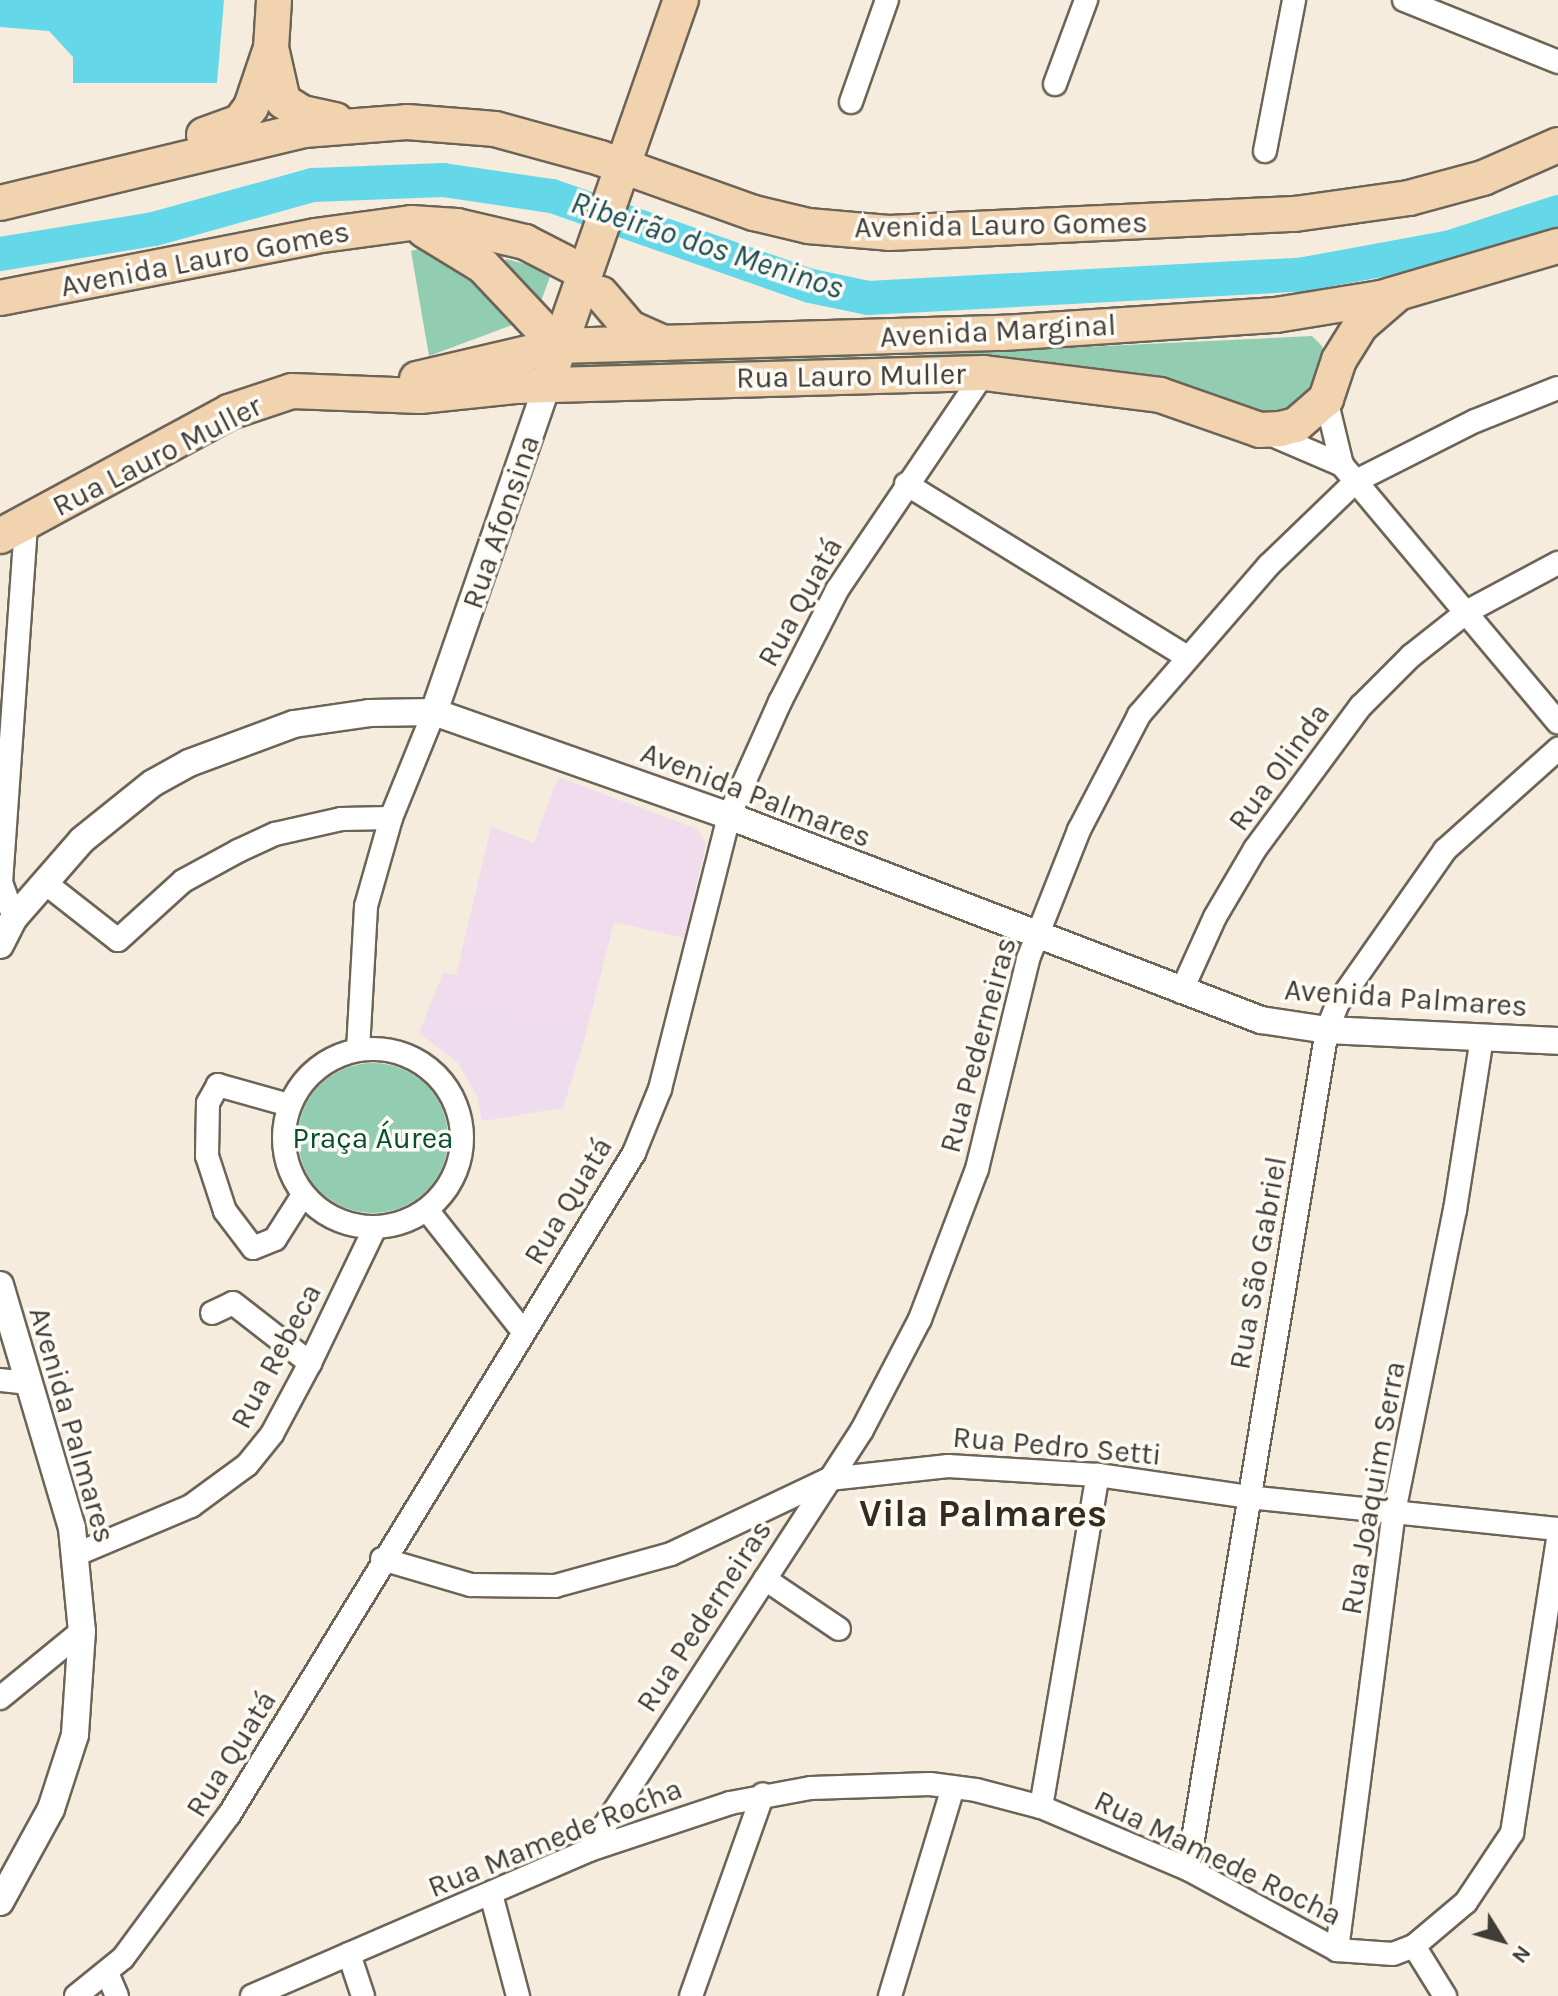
<!DOCTYPE html>
<meta charset="utf-8">
<style>
body{margin:0}
#map{position:relative;width:1558px;height:1996px;overflow:hidden;background:#f6ecdd;font-family:Karla,sans-serif}
div>[style]{position:absolute}
.education>*{inset:0;background:#f0dcec}
.medical>*{inset:0;background:#eeddef}
.green>*{inset:0;background:#92cdb2}
.round{border-radius:50%}
.water>*{inset:0;background:#64d8e9}
.river>*{height:34px;margin:-17px;padding:0 17px;transform-origin:17px;border-radius:17px;background:#64d8e9}
.roads{filter:drop-shadow(2px 0 #6c6457) drop-shadow(-2px 0 #6c6457) drop-shadow(0 2px #6c6457) drop-shadow(0 -2px #6c6457)}
.minor>*{height:22px;margin:-11px;padding:0 11px;transform-origin:11px;border-radius:11px;background:#fff}
.minor>.ring{margin:-11px;padding:0;box-sizing:content-box;background:none;border:22px solid #fff;border-radius:50%}
.tertiary>*{height:26px;margin:-13px;padding:0 13px;transform-origin:13px;border-radius:13px;background:#fff}
.primary>*{height:34px;margin:-17px;padding:0 17px;transform-origin:17px;border-radius:17px;background:#f1d3af}
span{translate:-50% -50%;white-space:nowrap;text-align:center;line-height:1.15;-webkit-text-stroke:7px #fefaf4;paint-order:stroke}
.street-label{font-size:30px;color:#403c37}
.park-label{font-size:30px;color:#005037}
.water-label{font-size:32px;color:#194d54;font-style:italic}
.district-label{font-size:38px;color:#342c21;font-weight:700}
.north{position:absolute;left:1462px;top:1900px;width:80px;height:80px;-webkit-text-stroke:6px #fefaf4;paint-order:stroke;rotate:127deg;font-size:22px;font-weight:700;line-height:32px;text-align:center;color:#403c37}
.north::after{content:'';display:block;margin:auto;width:28px;height:36px;background:#403c37;clip-path:polygon(50% 0,100% 100%,50% 72%,0 100%)}
</style>
<div id="map">
<div class="education">
<div style="clip-path:polygon(558px 777px,697px 829px,706px 844px,684px 938px,614px 922px,585px 1038px,432px 1000px,443px 973px,456px 975px,491px 827px,534px 843px)"></div>
</div>
<div class="medical">
<div style="clip-path:polygon(432px 1000px,585px 1038px,563px 1108px,482px 1121px,477px 1096px,458px 1063px,419px 1033px)"></div>
</div>
<div class="green">
<div style="clip-path:polygon(421px 248px,473px 274px,512px 325px,429px 356px,411px 251px)"></div>
<div style="clip-path:polygon(506px 259px,552px 271px,540px 304px,505px 262px)"></div>
<div style="clip-path:polygon(1312px 336px,1322px 346px,1325px 362px,1317px 396px,1279px 423px,1204px 398px,585px 372px,579px 363px,896px 356px)"></div>
<div class="round" style="left:298px;top:1063px;width:150px;height:150px"></div>
</div>
<div class="water">
<div style="clip-path:polygon(0 0,224px 0,217px 83px,73px 83px,73px 57px,49px 31px,0 27px)"></div>
</div>
<div class="river">
<div style="left:0;top:254px;width:156px;rotate:-9.2deg"></div>
<div style="left:154px;top:229px;width:165px;rotate:-15.5deg"></div>
<div style="left:313px;top:185px;width:130px;rotate:-2.2deg"></div>
<div style="left:443px;top:180px;width:110px;rotate:8.4deg"></div>
<div style="left:552px;top:196px;width:274px;rotate:19.2deg"></div>
<div style="left:811px;top:286px;width:58px;rotate:11.9deg"></div>
<div style="left:868px;top:298px;width:432px;rotate:-3.1deg"></div>
<div style="left:1299px;top:275px;width:155px;rotate:-10.4deg"></div>
<div style="left:1451px;top:247px;width:113px;rotate:-18.1deg"></div>
</div>
<div class="roads">
<div class="minor">
<div style="left:1404px;top:0;width:166px;rotate:21.9deg"></div>
<div style="left:1055px;top:84px;width:90px;rotate:-69.7deg"></div>
<div style="left:851px;top:102px;width:108px;rotate:-70.6deg"></div>
<div style="left:1265px;top:151px;width:154px;rotate:-79.1deg"></div>
<div style="left:1326px;top:399px;width:68px;rotate:76.4deg"></div>
<div style="left:1342px;top:465px;width:336px;rotate:50deg"></div>
<div style="left:1265px;top:432px;width:84px;rotate:23.2deg"></div>
<div style="left:906px;top:484px;width:329px;rotate:31.6deg"></div>
<div style="left:44px;top:882px;width:94px;rotate:38.1deg"></div>
<div style="left:118px;top:940px;width:88px;rotate:-42.2deg"></div>
<div style="left:183px;top:881px;width:63px;rotate:-28.6deg"></div>
<div style="left:238px;top:851px;width:41px;rotate:-24.7deg"></div>
<div style="left:275px;top:834px;width:68px;rotate:-12.8deg"></div>
<div style="left:341px;top:819px;width:50px;rotate:-1.1deg"></div>
<div style="left:14px;top:918px;width:37px;rotate:-110deg"></div>
<div style="left:1px;top:883px;width:361px;rotate:-86deg"></div>
<div style="left:1181px;top:992px;width:82px;rotate:-65.6deg"></div>
<div style="left:1215px;top:917px;width:79px;rotate:-59.5deg"></div>
<div style="left:1255px;top:849px;width:178px;rotate:-53.5deg"></div>
<div style="left:1361px;top:706px;width:71px;rotate:-45deg"></div>
<div style="left:1411px;top:656px;width:73px;rotate:-38.3deg"></div>
<div style="left:1468px;top:611px;width:102px;rotate:-28.1deg"></div>
<div class="ring" style="left:284px;top:1049px;width:156px;height:156px"></div>
<div style="left:358px;top:1050px;width:144px;rotate:-86.8deg"></div>
<div style="left:366px;top:906px;width:91px;rotate:-74.1deg"></div>
<div style="left:391px;top:818px;width:114px;rotate:-67.9deg"></div>
<div style="left:289px;top:1105px;width:74px;rotate:-164.3deg"></div>
<div style="left:218px;top:1085px;width:21px;rotate:119deg"></div>
<div style="left:208px;top:1103px;width:53px;rotate:91.1deg"></div>
<div style="left:207px;top:1156px;width:58px;rotate:71.9deg"></div>
<div style="left:225px;top:1211px;width:46px;rotate:52.9deg"></div>
<div style="left:253px;top:1248px;width:24px;rotate:-22deg"></div>
<div style="left:275px;top:1239px;width:52px;rotate:-57.5deg"></div>
<div style="left:427px;top:1210px;width:154px;rotate:51.6deg"></div>
<div style="left:212px;top:1313px;width:23px;rotate:-25deg"></div>
<div style="left:233px;top:1303px;width:98px;rotate:37.9deg"></div>
<div style="left:0;top:1380px;width:27px;rotate:6deg"></div>
<div style="left:77px;top:1554px;width:124px;rotate:-22.8deg"></div>
<div style="left:191px;top:1506px;width:69px;rotate:-36.2deg"></div>
<div style="left:247px;top:1465px;width:40px;rotate:-51deg"></div>
<div style="left:272px;top:1434px;width:81px;rotate:-61.8deg"></div>
<div style="left:310px;top:1363px;width:150px;rotate:-64.3deg"></div>
<div style="left:382px;top:1559px;width:93px;rotate:16.3deg"></div>
<div style="left:471px;top:1585px;width:84px;rotate:0.7deg"></div>
<div style="left:555px;top:1586px;width:120px;rotate:-15.4deg"></div>
<div style="left:671px;top:1554px;width:175px;rotate:-25.4deg"></div>
<div style="left:829px;top:1479px;width:120px;rotate:-6.2deg"></div>
<div style="left:948px;top:1466px;width:150px;rotate:3.4deg"></div>
<div style="left:1098px;top:1475px;width:152px;rotate:8.3deg"></div>
<div style="left:1248px;top:1497px;width:312px;rotate:5.9deg"></div>
<div style="left:765px;top:1579px;width:89px;rotate:34deg"></div>
<div style="left:0;top:1698px;width:106px;rotate:-39.3deg"></div>
<div style="left:1041px;top:1807px;width:337px;rotate:-80.3deg"></div>
<div style="left:589px;top:1850px;width:501px;rotate:-56.98deg"></div>
<div style="left:862px;top:1430px;width:125px;rotate:-62.4deg"></div>
<div style="left:920px;top:1319px;width:160px;rotate:-69.2deg"></div>
<div style="left:977px;top:1169px;width:216px;rotate:-76.3deg"></div>
<div style="left:1028px;top:959px;width:139px;rotate:-68.4deg"></div>
<div style="left:1079px;top:830px;width:130px;rotate:-62.4deg"></div>
<div style="left:1139px;top:715px;width:198px;rotate:-49.1deg"></div>
<div style="left:1269px;top:565px;width:121px;rotate:-44deg"></div>
<div style="left:1356px;top:481px;width:133px;rotate:-26.8deg"></div>
<div style="left:1475px;top:421px;width:89px;rotate:-21.7deg"></div>
<div style="left:1188px;top:1869px;width:850px;rotate:-80.59deg"></div>
<div style="left:1327px;top:1030px;width:29px;rotate:-68deg"></div>
<div style="left:1338px;top:1003px;width:187px;rotate:-55deg"></div>
<div style="left:1445px;top:850px;width:152px;rotate:-41.8deg"></div>
<div style="left:491px;top:1894px;width:106px;rotate:75.2deg"></div>
<div style="left:1414px;top:1946px;width:59px;rotate:58.2deg"></div>
<div style="left:1337px;top:1950px;width:442px;rotate:-82.6deg"></div>
<div style="left:1394px;top:1512px;width:308px;rotate:-78.6deg"></div>
<div style="left:1455px;top:1210px;width:175px;rotate:-81.1deg"></div>
<div style="left:349px;top:1954px;width:44px;rotate:71.6deg"></div>
<div style="left:108px;top:1975px;width:23px;rotate:67deg"></div>
<div style="left:76px;top:1996px;width:60px;rotate:-39deg"></div>
<div style="left:123px;top:1958px;width:178px;rotate:-53.5deg"></div>
<div style="left:229px;top:1815px;width:776px;rotate:-58.54deg"></div>
<div style="left:634px;top:1153px;width:69px;rotate:-67.9deg"></div>
<div style="left:660px;top:1089px;width:282px;rotate:-75.8deg"></div>
<div style="left:729px;top:816px;width:125px;rotate:-65.9deg"></div>
<div style="left:780px;top:702px;width:126px;rotate:-63deg"></div>
<div style="left:837px;top:590px;width:262px;rotate:-55.9deg"></div>
<div style="left:252px;top:1996px;width:367px;rotate:-23.4deg"></div>
<div style="left:589px;top:1850px;width:149px;rotate:-18.4deg"></div>
<div style="left:730px;top:1803px;width:82px;rotate:-10.5deg"></div>
<div style="left:811px;top:1788px;width:119px;rotate:-1.9deg"></div>
<div style="left:930px;top:1784px;width:46px;rotate:7.4deg"></div>
<div style="left:976px;top:1790px;width:67px;rotate:14.7deg"></div>
<div style="left:1041px;top:1807px;width:160px;rotate:22.9deg"></div>
<div style="left:1188px;top:1869px;width:170px;rotate:28.5deg"></div>
<div style="left:1337px;top:1950px;width:56px;rotate:4.1deg"></div>
<div style="left:1393px;top:1954px;width:22px;rotate:-21deg"></div>
<div style="left:1414px;top:1946px;width:68px;rotate:-40.2deg"></div>
<div style="left:1466px;top:1902px;width:83px;rotate:-56.3deg"></div>
<div style="left:1512px;top:1833px;width:298px;rotate:-81.1deg"></div>
<div style="left:691px;top:1996px;width:214px;rotate:-70.4deg"></div>
<div style="left:890px;top:1996px;width:218px;rotate:-73.2deg"></div>
</div>
<div class="tertiary">
<div style="left:434px;top:712px;width:346px;rotate:-70.9deg"></div>
<div style="left:0;top:945px;width:30px;rotate:-63deg"></div>
<div style="left:14px;top:918px;width:103px;rotate:-48.9deg"></div>
<div style="left:82px;top:840px;width:91px;rotate:-38.8deg"></div>
<div style="left:153px;top:783px;width:41px;rotate:-29.1deg"></div>
<div style="left:189px;top:763px;width:112px;rotate:-20.4deg"></div>
<div style="left:294px;top:724px;width:76px;rotate:-8.3deg"></div>
<div style="left:369px;top:713px;width:65px;rotate:-0.9deg"></div>
<div style="left:434px;top:712px;width:313px;rotate:19.4deg"></div>
<div style="left:729px;top:816px;width:570px;rotate:20.98deg"></div>
<div style="left:1261px;top:1020px;width:67px;rotate:8.6deg"></div>
<div style="left:1327px;top:1030px;width:231px;rotate:2.7deg"></div>
<div style="left:0;top:1285px;width:253px;rotate:73.5deg"></div>
<div style="left:72px;top:1528px;width:103px;rotate:84.5deg"></div>
<div style="left:82px;top:1631px;width:104px;rotate:93.9deg"></div>
<div style="left:75px;top:1735px;width:78px;rotate:108deg"></div>
<div style="left:51px;top:1809px;width:106px;rotate:118.7deg"></div>
</div>
<div class="primary">
<div style="left:272px;top:52px;width:50px;rotate:77.3deg"></div>
<div style="left:283px;top:101px;width:22px;rotate:32deg"></div>
<div style="left:302px;top:113px;width:34px;rotate:12deg"></div>
<div style="left:204px;top:135px;width:38px;rotate:-20deg"></div>
<div style="left:240px;top:122px;width:19px;rotate:-54deg"></div>
<div style="left:251px;top:107px;width:62px;rotate:-71.3deg"></div>
<div style="left:271px;top:48px;width:48px;rotate:-86.4deg"></div>
<div style="left:0;top:203px;width:313px;rotate:-13.5deg"></div>
<div style="left:304px;top:130px;width:103px;rotate:-4.4deg"></div>
<div style="left:407px;top:122px;width:88px;rotate:4.5deg"></div>
<div style="left:495px;top:129px;width:109px;rotate:15.4deg"></div>
<div style="left:600px;top:158px;width:164px;rotate:19.7deg"></div>
<div style="left:754px;top:213px;width:56px;rotate:13.5deg"></div>
<div style="left:808px;top:226px;width:81px;rotate:4.9deg"></div>
<div style="left:889px;top:233px;width:406px;rotate:-2.7deg"></div>
<div style="left:1295px;top:214px;width:115px;rotate:-8deg"></div>
<div style="left:1409px;top:198px;width:77px;rotate:-15.1deg"></div>
<div style="left:1483px;top:178px;width:82px;rotate:-23.7deg"></div>
<div style="left:424px;top:230px;width:69px;rotate:31.4deg"></div>
<div style="left:483px;top:266px;width:110px;rotate:46.8deg"></div>
<div style="left:601px;top:294px;width:45px;rotate:49.5deg"></div>
<div style="left:630px;top:328px;width:37px;rotate:24deg"></div>
<div style="left:0;top:298px;width:321px;rotate:-11.1deg"></div>
<div style="left:315px;top:236px;width:97px;rotate:-7.7deg"></div>
<div style="left:411px;top:223px;width:46px;rotate:3.7deg"></div>
<div style="left:457px;top:226px;width:70px;rotate:13.2deg"></div>
<div style="left:525px;top:242px;width:68px;rotate:27.3deg"></div>
<div style="left:553px;top:365px;width:387px;rotate:-70.7deg"></div>
<div style="left:417px;top:379px;width:145px;rotate:-13.2deg"></div>
<div style="left:558px;top:346px;width:445px;rotate:-1.7deg"></div>
<div style="left:1003px;top:333px;width:274px;rotate:-3.8deg"></div>
<div style="left:1276px;top:315px;width:106px;rotate:-9.2deg"></div>
<div style="left:1381px;top:298px;width:184px;rotate:-16.4deg"></div>
<div style="left:0;top:536px;width:260px;rotate:-28.4deg"></div>
<div style="left:229px;top:412px;width:66px;rotate:-18.4deg"></div>
<div style="left:292px;top:391px;width:128px;rotate:2.2deg"></div>
<div style="left:420px;top:396px;width:98px;rotate:-5.9deg"></div>
<div style="left:517px;top:386px;width:467px;rotate:-1.6deg"></div>
<div style="left:984px;top:373px;width:177px;rotate:7.1deg"></div>
<div style="left:1160px;top:395px;width:106px;rotate:19.3deg"></div>
<div style="left:1260px;top:430px;width:20px;rotate:-3deg"></div>
<div style="left:1280px;top:429px;width:16px;rotate:-14deg"></div>
<div style="left:1296px;top:425px;width:40px;rotate:-41deg"></div>
<div style="left:1326px;top:399px;width:41px;rotate:-71.6deg"></div>
<div style="left:1339px;top:360px;width:40px;rotate:-58deg"></div>
<div style="left:1360px;top:326px;width:49px;rotate:-40.9deg"></div>
</div>
</div>
<div class="street-label">
<span style="left:1001px;top:225px;rotate:-1deg">Avenida Lauro Gomes</span>
<span style="left:205px;top:259px;rotate:-11deg">Avenida Lauro Gomes</span>
<span style="left:998px;top:331px;rotate:-3deg">Avenida Marginal</span>
<span style="left:851px;top:376px;rotate:-1deg">Rua Lauro Muller</span>
<span style="left:157px;top:456px;rotate:-27deg">Rua Lauro Muller</span>
<span style="left:501px;top:522px;rotate:-71deg">Rua Afonsina</span>
<span style="left:800px;top:602px;rotate:-61deg">Rua Quatá</span>
<span style="left:1279px;top:767px;rotate:-54deg">Rua Olinda</span>
<span style="left:756px;top:795px;rotate:21deg">Avenida Palmares</span>
<span style="left:1406px;top:998px;rotate:4deg">Avenida Palmares</span>
<span style="left:978px;top:1045px;rotate:-75deg">Rua Pederneiras</span>
<span style="left:568px;top:1201px;rotate:-59deg">Rua Quatá</span>
<span style="left:1258px;top:1263px;rotate:-80deg">Rua São Gabriel</span>
<span style="left:276px;top:1356px;rotate:-62deg">Rua Rebeca</span>
<span style="left:72px;top:1425px;rotate:74deg">Avenida Palmares</span>
<span style="left:1057px;top:1446px;rotate:5deg">Rua Pedro Setti</span>
<span style="left:1373px;top:1488px;rotate:-80deg">Rua Joaquim Serra</span>
<span style="left:704px;top:1616px;rotate:-57deg">Rua Pederneiras</span>
<span style="left:231px;top:1754px;rotate:-58deg">Rua Quatá</span>
<span style="left:555px;top:1838px;rotate:-22deg">Rua Mamede Rocha</span>
<span style="left:1218px;top:1858px;rotate:26deg">Rua Mamede Rocha</span>
</div>
<div class="park-label">
<span style="left:373px;top:1138px">Praça Áurea</span>
</div>
<div class="water-label">
<span style="left:707px;top:246px;rotate:18deg">Ribeirão dos Meninos</span>
</div>
<div class="district-label">
<span style="left:983px;top:1514px">Vila Palmares</span>
</div>
<div class="north">N</div>
</div>
